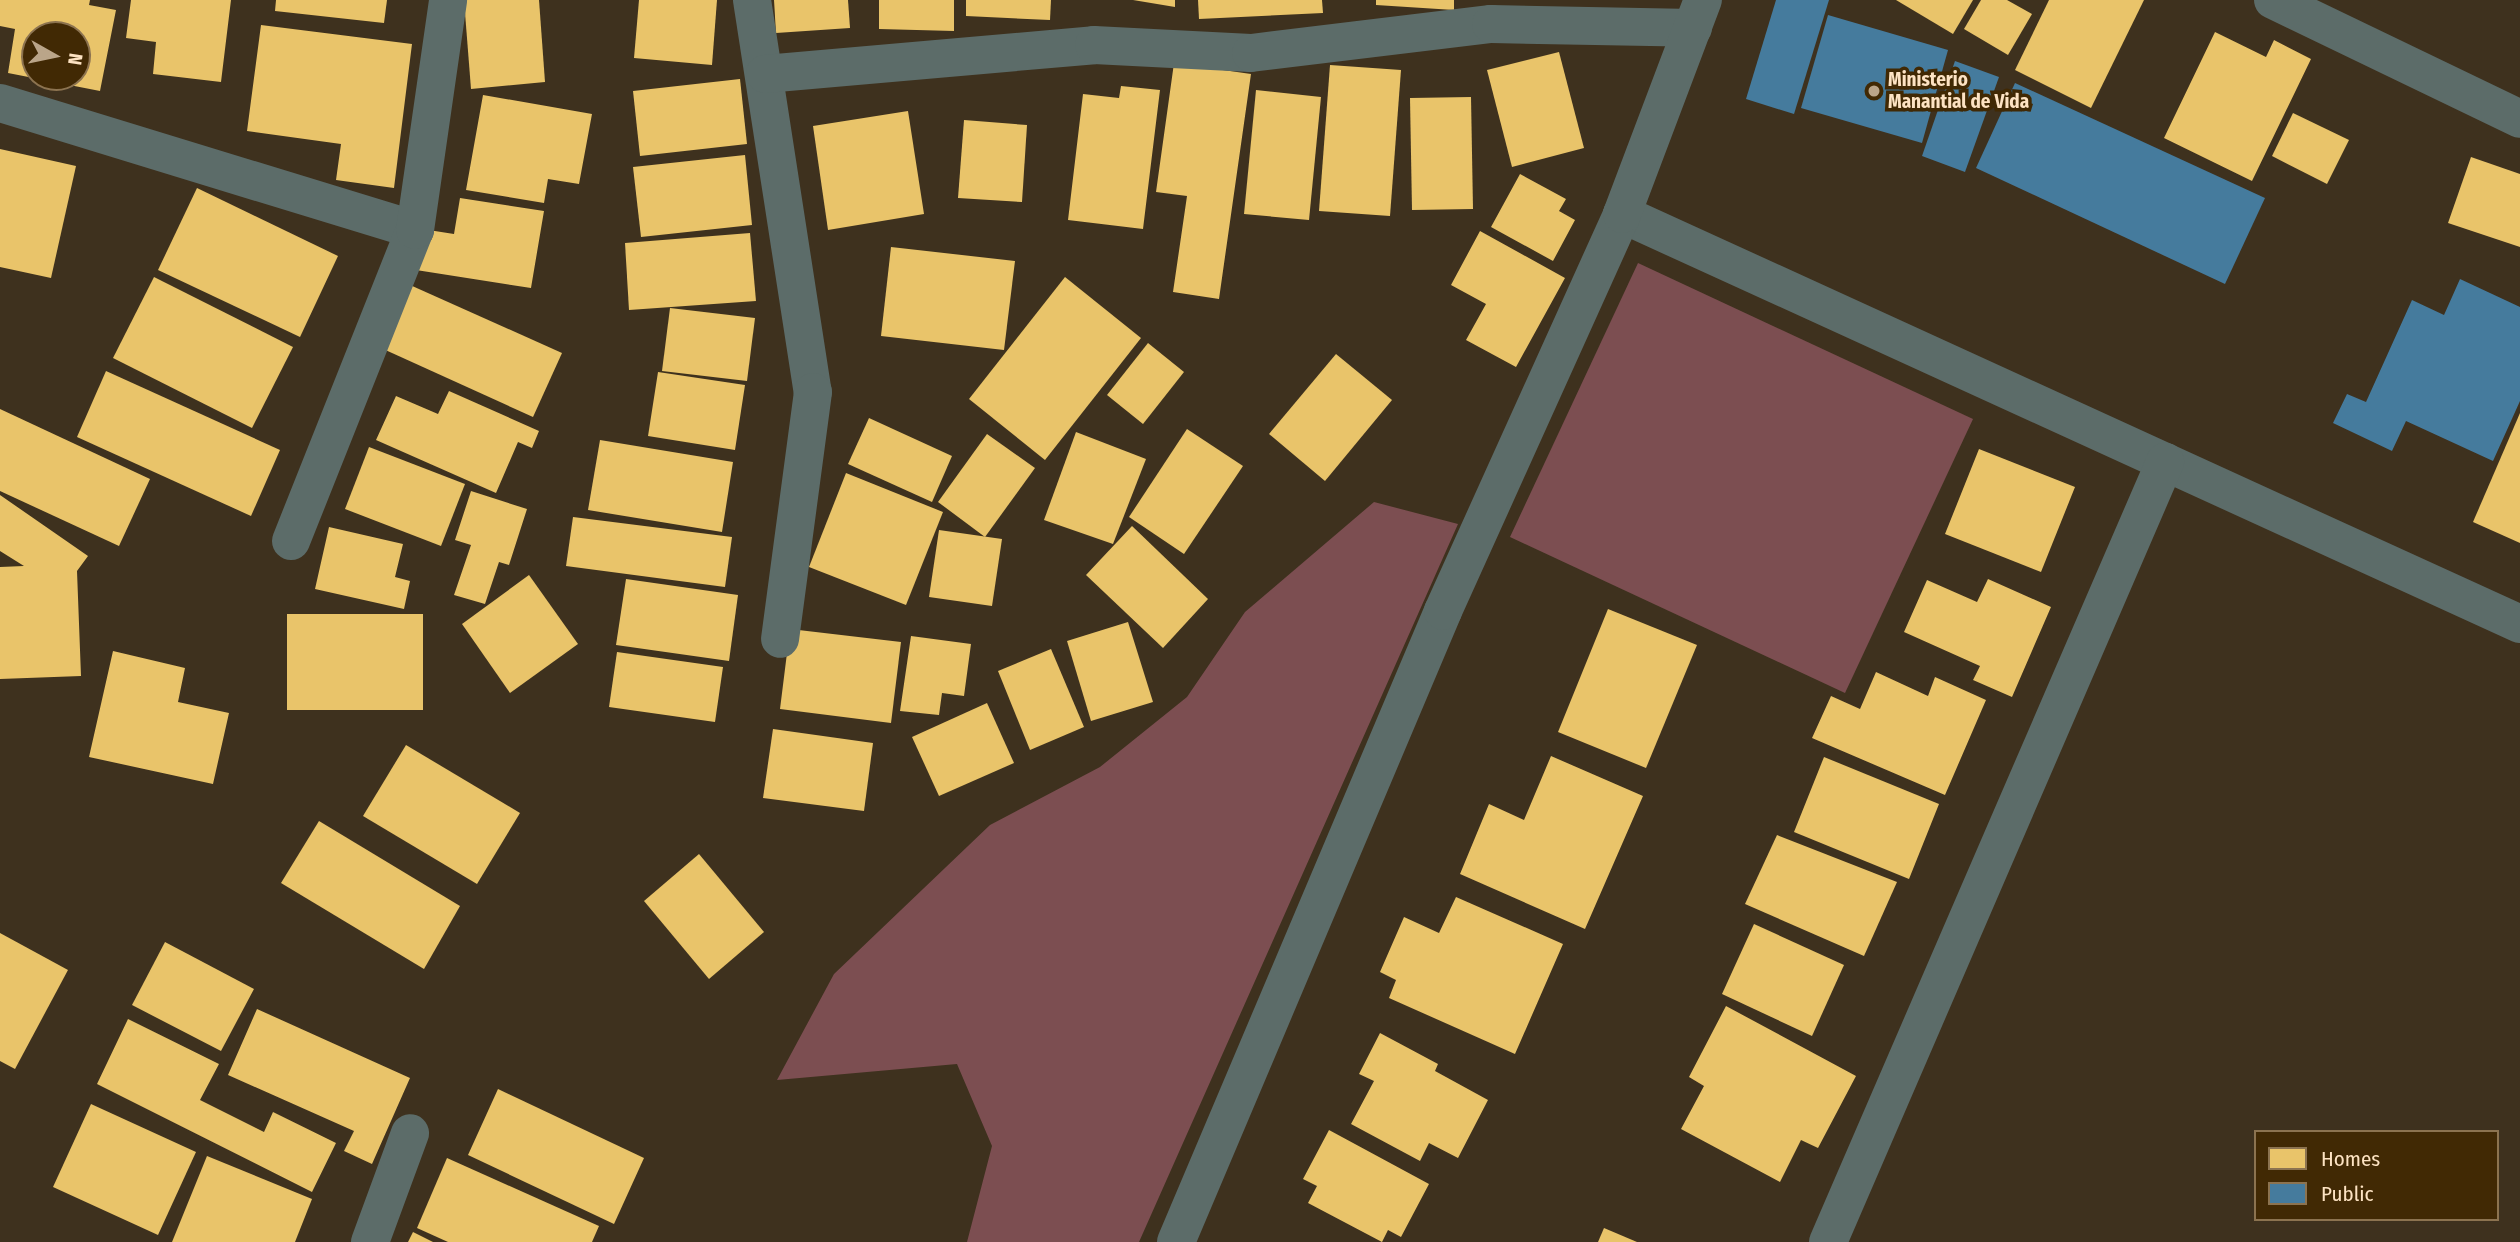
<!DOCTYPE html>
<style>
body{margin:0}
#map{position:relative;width:2520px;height:1242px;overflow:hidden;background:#3e311e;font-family:"Fira Sans Condensed",sans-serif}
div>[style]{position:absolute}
.green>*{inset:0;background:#7c4e51}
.homes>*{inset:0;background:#e9c46a}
.public>*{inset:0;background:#457b9d}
.street>*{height:38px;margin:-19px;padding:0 19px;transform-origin:19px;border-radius:19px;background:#5c6c69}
.dots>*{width:19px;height:19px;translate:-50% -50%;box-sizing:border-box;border:4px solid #412904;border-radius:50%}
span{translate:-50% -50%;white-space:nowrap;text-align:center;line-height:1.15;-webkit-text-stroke:7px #412904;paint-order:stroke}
.poi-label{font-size:19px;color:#fde3c3;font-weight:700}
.left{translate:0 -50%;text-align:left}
.legend{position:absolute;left:2254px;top:1130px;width:245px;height:91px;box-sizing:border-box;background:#412904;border:2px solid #8c7350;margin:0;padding:9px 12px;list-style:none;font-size:21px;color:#fde3c3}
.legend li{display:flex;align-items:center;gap:14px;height:35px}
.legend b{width:35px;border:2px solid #8c7350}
.north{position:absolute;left:21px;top:21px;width:70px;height:70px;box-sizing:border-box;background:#412904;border:2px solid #8c7350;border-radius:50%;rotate:99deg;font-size:19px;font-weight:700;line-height:28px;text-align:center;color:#fde3c3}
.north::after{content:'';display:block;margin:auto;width:24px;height:32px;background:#baa589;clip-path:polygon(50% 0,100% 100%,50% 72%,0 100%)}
</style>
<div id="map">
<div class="green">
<div style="clip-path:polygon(1638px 263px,1973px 419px,1845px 693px,1510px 537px)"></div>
<div style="clip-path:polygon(1374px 502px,1458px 524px,1139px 1242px,967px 1242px,992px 1146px,957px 1064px,777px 1080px,834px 974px,990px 825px,1100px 767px,1187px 697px,1245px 612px)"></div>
</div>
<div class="homes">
<div style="clip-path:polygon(evenodd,0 0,90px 0,89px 5px,116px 10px,100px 91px,8px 73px,15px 29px,0 26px,0 0,35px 35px,77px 35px,77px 77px,35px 77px,35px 35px)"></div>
<div style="clip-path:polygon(131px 0,231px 0,221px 82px,153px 74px,156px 42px,126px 38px)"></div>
<div style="clip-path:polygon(276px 0,387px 0,384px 23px,275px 11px)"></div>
<div style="clip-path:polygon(464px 0,539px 0,545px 82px,471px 89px)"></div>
<div style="clip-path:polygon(639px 0,717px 0,712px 65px,634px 58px)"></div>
<div style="clip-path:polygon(774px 0,848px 0,850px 28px,776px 33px)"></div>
<div style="clip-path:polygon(879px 0,954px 0,954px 31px,879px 29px)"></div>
<div style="clip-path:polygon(966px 0,1051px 0,1050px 20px,966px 16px)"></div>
<div style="clip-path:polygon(1133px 0,1175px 0,1175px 7px)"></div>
<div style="clip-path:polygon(1198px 0,1322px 0,1323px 13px,1199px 19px)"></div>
<div style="clip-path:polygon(1376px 0,1454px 0,1454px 10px,1376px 5px)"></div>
<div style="clip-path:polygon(1896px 0,1973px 0,1953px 34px)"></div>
<div style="clip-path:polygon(1981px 0,2007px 0,2032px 14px,2008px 55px,1964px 29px)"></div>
<div style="clip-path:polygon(2049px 0,2144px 0,2091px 108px,2015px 70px)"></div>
<div style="clip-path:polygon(261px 25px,412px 44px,394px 188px,336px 180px,341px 144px,247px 131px)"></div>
<div style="clip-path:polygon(2215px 32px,2266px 57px,2274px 40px,2311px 59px,2252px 181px,2164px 138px)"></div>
<div style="clip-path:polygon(1559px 52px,1584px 148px,1512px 167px,1487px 70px)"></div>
<div style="clip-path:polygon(1174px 63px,1251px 74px,1219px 299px,1173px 292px,1187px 196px,1156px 192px)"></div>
<div style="clip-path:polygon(1330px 65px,1401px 70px,1390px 216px,1319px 211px)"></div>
<div style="clip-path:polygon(740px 79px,747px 144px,640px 156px,633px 91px)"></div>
<div style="clip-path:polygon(1121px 86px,1160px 90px,1143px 229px,1068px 220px,1083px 94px,1119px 98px)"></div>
<div style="clip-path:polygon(1256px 90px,1321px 97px,1309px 220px,1244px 214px)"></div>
<div style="clip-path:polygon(483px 95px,592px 114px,579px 184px,548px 179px,544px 203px,466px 190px)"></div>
<div style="clip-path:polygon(1471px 97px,1473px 209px,1412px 210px,1410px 98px)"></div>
<div style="clip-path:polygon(908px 111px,924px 214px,828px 230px,813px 126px)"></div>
<div style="clip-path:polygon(2293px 113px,2349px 140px,2327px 184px,2272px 156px)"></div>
<div style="clip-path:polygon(964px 120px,1027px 125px,1022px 202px,958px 198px)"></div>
<div style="clip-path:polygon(0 149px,76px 166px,51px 278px,0 267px)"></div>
<div style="clip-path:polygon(745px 155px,752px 225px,641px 237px,633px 167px)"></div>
<div style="clip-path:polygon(2471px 157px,2520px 174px,2520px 247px,2448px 223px)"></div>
<div style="clip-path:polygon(1520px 174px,1566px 199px,1559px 211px,1575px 220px,1553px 261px,1491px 227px)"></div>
<div style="clip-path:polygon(197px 188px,338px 256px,300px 337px,158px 270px)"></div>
<div style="clip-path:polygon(460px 198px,544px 211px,531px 288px,416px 270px,422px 229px,454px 234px)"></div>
<div style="clip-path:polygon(1480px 231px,1565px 278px,1516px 367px,1466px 340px,1486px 304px,1451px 285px)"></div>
<div style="clip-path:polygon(750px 233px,756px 301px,629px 310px,625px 243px)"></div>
<div style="clip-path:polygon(891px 247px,1015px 261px,1004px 350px,881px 336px)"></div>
<div style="clip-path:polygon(154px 277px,293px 347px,252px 428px,113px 358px)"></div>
<div style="clip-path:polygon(1065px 277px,1141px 338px,1045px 460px,969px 399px)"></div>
<div style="clip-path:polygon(410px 285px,562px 353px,533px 417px,381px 348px)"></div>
<div style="clip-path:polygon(670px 308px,755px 318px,747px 381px,662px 371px)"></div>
<div style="clip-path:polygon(1148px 343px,1184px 372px,1143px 424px,1107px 395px)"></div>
<div style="clip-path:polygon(1336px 354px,1392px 400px,1325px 481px,1269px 434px)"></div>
<div style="clip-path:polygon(106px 371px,280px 450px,251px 516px,77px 437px)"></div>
<div style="clip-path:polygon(658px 372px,745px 385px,735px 450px,648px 436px)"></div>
<div style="clip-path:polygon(449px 391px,539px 431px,532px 448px,518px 442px,496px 493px,376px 440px,396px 396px,438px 414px)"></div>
<div style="clip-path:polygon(0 409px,150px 479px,119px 546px,0 491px)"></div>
<div style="clip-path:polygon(2520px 413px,2520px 543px,2473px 522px)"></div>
<div style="clip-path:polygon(869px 418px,952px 456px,932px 502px,848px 464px)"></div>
<div style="clip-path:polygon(1187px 429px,1243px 466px,1184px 554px,1129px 517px)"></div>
<div style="clip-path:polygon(1076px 432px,1146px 459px,1113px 544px,1044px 520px)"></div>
<div style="clip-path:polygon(987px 434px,1035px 468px,985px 537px,938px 502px)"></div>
<div style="clip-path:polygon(600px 440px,733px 462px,722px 532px,588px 510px)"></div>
<div style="clip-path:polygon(369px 447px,465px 484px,441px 546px,345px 509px)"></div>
<div style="clip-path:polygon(1979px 449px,2075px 487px,2041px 572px,1945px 534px)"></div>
<div style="clip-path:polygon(846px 473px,943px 512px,906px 605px,809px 567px)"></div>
<div style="clip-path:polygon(471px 491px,527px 509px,509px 565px,499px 562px,485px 604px,454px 595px,471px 545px,455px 540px)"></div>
<div style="clip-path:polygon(0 495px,88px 556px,77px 571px,81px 676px,0 679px,0 567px,24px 566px,0 551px)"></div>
<div style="clip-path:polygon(573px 517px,732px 537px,725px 587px,566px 566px)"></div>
<div style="clip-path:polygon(1132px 526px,1208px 599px,1163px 648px,1086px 575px)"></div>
<div style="clip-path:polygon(329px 527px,403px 544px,395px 577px,410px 581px,404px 609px,315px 589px)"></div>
<div style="clip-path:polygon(939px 530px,1002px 539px,992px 606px,929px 597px)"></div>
<div style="clip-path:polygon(529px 575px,578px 644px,510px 693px,462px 624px)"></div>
<div style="clip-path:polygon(626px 579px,738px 595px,729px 661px,616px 645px)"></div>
<div style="clip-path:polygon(1988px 579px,2051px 607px,2012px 697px,1973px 680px,1980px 666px,1904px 632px,1927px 580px,1977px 602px)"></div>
<div style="clip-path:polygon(1608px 609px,1697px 645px,1646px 768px,1558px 732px)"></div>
<div style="clip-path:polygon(287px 614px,423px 614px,423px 710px,287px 710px)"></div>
<div style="clip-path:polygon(1128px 622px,1153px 702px,1091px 721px,1067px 641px)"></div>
<div style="clip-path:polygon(790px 629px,901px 642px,891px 723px,780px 709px)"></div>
<div style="clip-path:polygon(911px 636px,971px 644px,964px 696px,942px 693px,939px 715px,900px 711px)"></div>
<div style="clip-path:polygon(1051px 649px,1084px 727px,1030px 750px,998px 671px)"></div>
<div style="clip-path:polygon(113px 651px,185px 668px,178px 702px,229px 713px,213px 784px,89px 757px)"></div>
<div style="clip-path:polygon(617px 652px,723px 667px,715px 722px,609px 707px)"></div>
<div style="clip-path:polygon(1876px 672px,1928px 696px,1935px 677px,1986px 700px,1945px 795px,1812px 738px,1831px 696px,1860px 709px)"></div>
<div style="clip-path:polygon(987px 703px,1014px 763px,939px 796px,912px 737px)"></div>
<div style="clip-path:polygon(773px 729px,873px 743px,864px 811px,763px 798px)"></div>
<div style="clip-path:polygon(406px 745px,520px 813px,477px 884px,363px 816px)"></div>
<div style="clip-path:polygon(1551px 756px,1643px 796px,1585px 929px,1460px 874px,1489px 804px,1524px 820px)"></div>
<div style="clip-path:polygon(1824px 757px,1939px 804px,1909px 879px,1794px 832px)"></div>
<div style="clip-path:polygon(319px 821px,460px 906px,424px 969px,281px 883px)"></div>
<div style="clip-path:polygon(1777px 835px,1897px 882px,1864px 956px,1745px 904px)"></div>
<div style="clip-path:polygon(699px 854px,764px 932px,709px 979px,644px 901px)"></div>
<div style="clip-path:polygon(1456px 897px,1563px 944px,1515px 1054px,1389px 998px,1396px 980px,1380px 972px,1404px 917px,1439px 933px)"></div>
<div style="clip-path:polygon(1754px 924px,1844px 965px,1812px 1036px,1722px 994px)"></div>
<div style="clip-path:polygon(0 933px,68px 970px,15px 1069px,0 1061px)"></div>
<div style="clip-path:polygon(165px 942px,254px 989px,221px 1051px,132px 1005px)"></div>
<div style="clip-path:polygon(1726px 1006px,1856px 1076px,1818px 1148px,1801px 1140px,1780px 1182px,1681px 1129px,1704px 1086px,1689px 1077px)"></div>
<div style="clip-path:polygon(257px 1009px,410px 1078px,372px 1164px,344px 1151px,354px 1131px,228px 1075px)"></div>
<div style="clip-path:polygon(128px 1019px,219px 1064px,200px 1100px,264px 1132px,273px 1112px,336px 1143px,312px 1192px,97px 1084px)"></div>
<div style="clip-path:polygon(1380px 1033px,1438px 1064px,1435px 1071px,1488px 1100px,1458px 1158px,1429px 1143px,1420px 1161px,1351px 1124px,1374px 1081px,1359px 1074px)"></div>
<div style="clip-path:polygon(498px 1089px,644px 1158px,614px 1224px,468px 1155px)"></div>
<div style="clip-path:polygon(91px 1104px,196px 1152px,158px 1235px,53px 1187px)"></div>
<div style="clip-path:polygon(1329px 1130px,1429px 1184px,1401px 1237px,1388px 1230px,1382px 1242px,1308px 1203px,1317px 1186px,1303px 1179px)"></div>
<div style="clip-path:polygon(207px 1156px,312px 1199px,295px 1242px,172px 1242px)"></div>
<div style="clip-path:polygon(447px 1158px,599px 1226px,592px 1242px,448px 1242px,417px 1228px)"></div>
<div style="clip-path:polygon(1604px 1228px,1637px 1242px,1598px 1242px)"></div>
<div style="clip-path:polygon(413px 1232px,433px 1242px,408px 1242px)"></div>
</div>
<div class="public">
<div style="clip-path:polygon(1776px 0,1829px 0,1794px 114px,1746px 99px)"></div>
<div style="clip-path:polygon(1828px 15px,1948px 50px,1922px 143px,1801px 108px)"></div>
<div style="clip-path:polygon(1955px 61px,1999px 77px,1965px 172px,1922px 156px)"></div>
<div style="clip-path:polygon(2015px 83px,2265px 198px,2225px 284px,1976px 168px)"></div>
<div style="clip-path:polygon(2460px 279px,2520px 307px,2520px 401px,2493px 461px,2406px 421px,2392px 451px,2333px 423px,2347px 394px,2366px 402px,2412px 300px,2444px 315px)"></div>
</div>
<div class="street">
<div style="left:752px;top:0;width:397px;rotate:81.2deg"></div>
<div style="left:813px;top:392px;width:249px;rotate:97.6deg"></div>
<div style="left:2273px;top:0;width:274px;rotate:25.7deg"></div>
<div style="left:765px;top:74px;width:330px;rotate:-5deg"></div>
<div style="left:1094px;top:45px;width:157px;rotate:2.9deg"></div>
<div style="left:1251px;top:53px;width:242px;rotate:-6.9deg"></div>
<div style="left:1491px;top:24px;width:202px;rotate:1.1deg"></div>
<div style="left:0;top:103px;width:434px;rotate:17deg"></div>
<div style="left:1622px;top:214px;width:987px;rotate:24.54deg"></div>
<div style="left:291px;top:541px;width:335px;rotate:-68.3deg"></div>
<div style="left:415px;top:230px;width:232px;rotate:-81.8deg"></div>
<div style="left:370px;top:1242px;width:116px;rotate:-69.8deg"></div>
<div style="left:1176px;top:1242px;width:685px;rotate:-67.06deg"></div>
<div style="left:1443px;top:611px;width:435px;rotate:-65.7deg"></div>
<div style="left:1622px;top:214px;width:229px;rotate:-69.3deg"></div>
<div style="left:1828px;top:1242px;width:850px;rotate:-66.63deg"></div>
</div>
<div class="dots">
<div style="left:1874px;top:91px;background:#baa589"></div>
</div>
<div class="poi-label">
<span class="left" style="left:1888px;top:91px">Ministerio<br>Manantial de Vida</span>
</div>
<ul class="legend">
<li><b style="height:19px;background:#e9c46a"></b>Homes</li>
<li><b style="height:19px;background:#457b9d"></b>Public</li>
</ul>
<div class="north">N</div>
</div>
